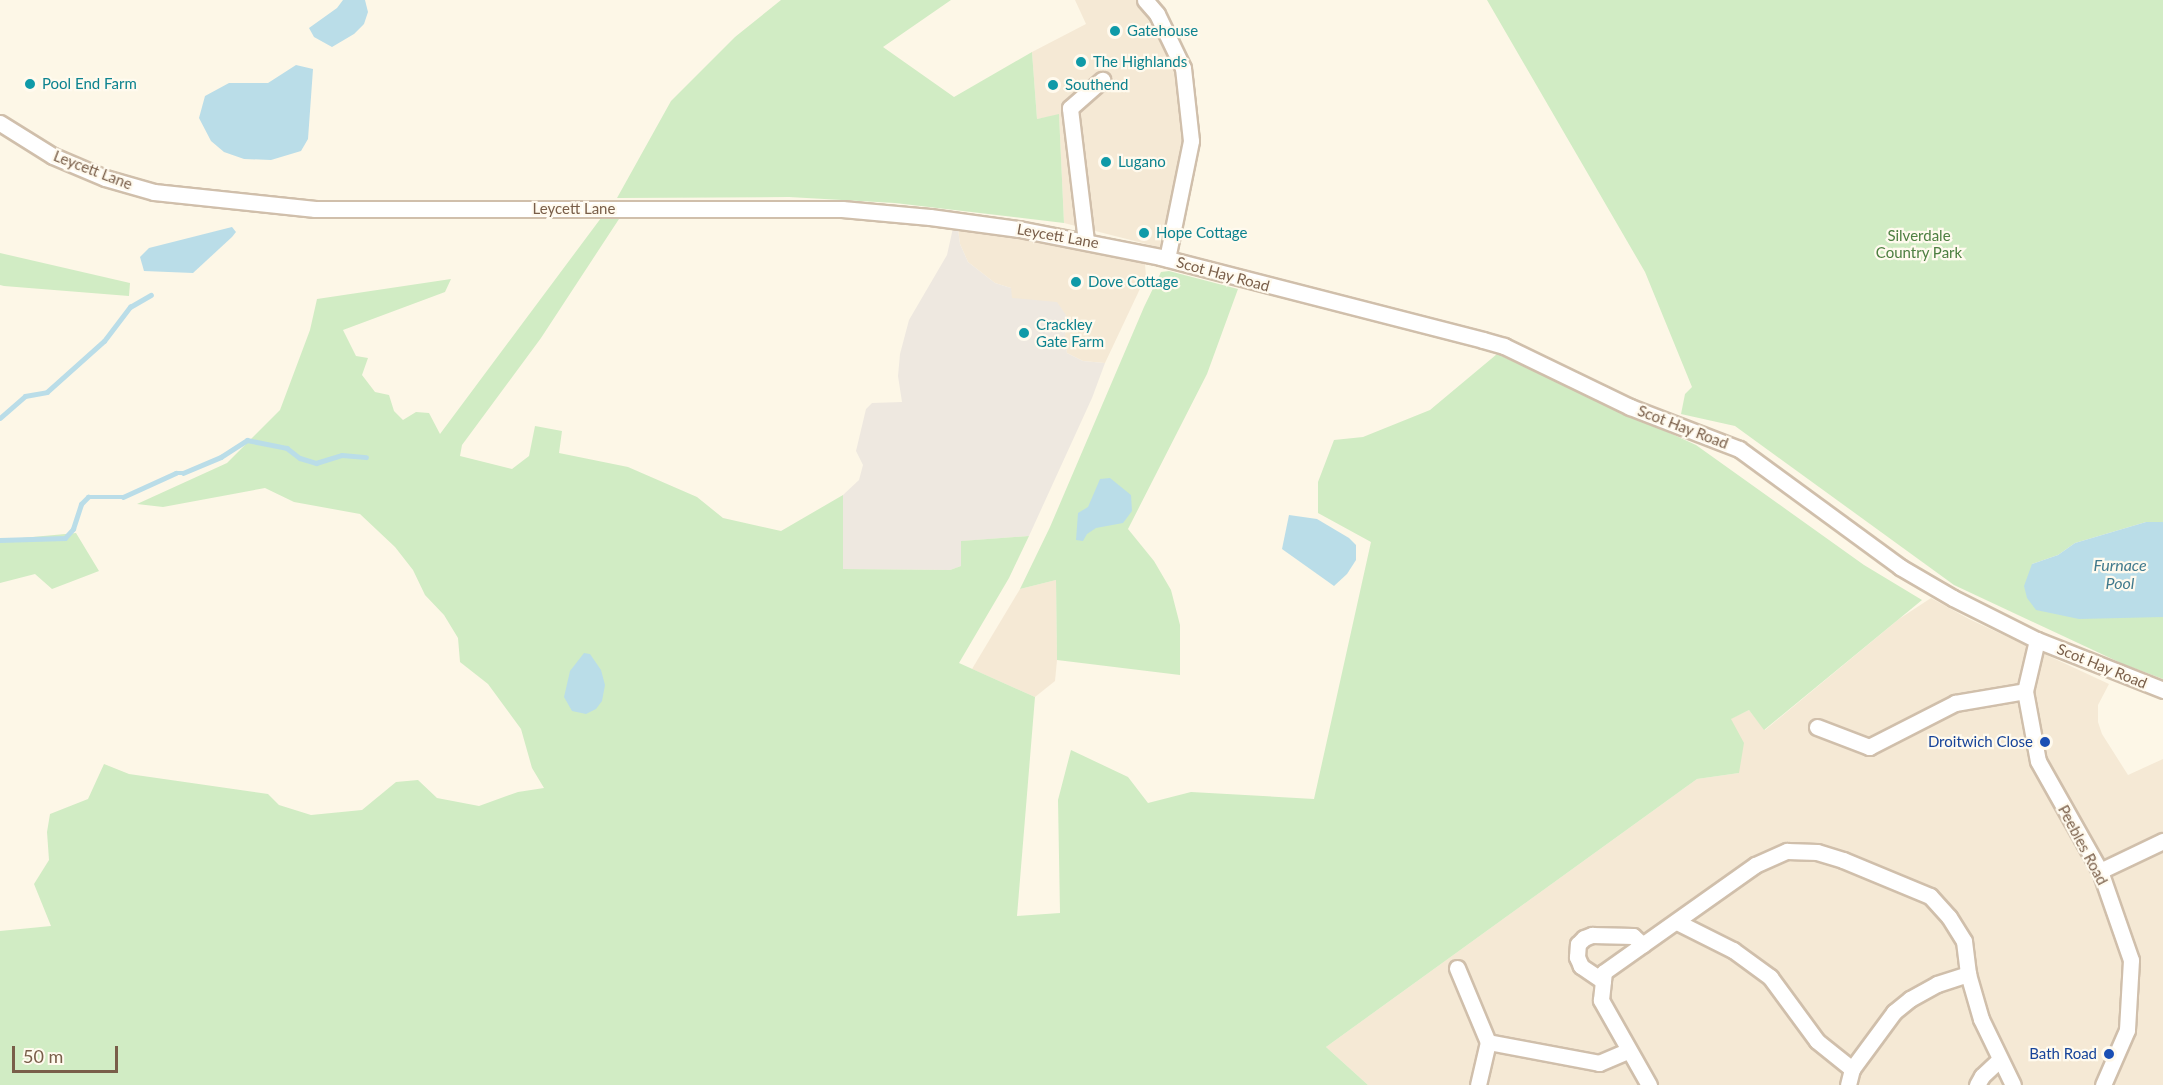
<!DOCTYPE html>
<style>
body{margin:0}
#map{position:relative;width:2163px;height:1085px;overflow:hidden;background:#fdf7e7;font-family:Lato,sans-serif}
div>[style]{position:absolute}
.residential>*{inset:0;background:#f5e9d5}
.industrial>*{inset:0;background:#eee8e0}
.green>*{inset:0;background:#d1ecc4}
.water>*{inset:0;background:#badde8}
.stream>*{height:4.5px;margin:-2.25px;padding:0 2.25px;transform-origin:2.25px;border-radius:2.25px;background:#badde8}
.roads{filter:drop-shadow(2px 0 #d0bfab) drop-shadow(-2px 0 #d0bfab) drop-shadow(0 2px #d0bfab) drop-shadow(0 -2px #d0bfab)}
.minor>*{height:15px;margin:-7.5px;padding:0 7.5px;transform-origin:7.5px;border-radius:7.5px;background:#fff}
.dots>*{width:16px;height:16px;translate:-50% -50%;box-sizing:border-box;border:3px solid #fffaee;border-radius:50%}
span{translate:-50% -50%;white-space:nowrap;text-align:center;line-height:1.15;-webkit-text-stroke:4.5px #fffaee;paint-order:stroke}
.culture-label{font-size:15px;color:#0d838f}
.left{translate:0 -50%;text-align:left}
.street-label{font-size:15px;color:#795e49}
.park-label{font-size:15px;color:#4d7f41}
.transit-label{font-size:15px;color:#164399}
.right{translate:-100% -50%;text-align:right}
.water-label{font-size:16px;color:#417a8d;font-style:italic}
.scale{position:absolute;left:12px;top:1046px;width:106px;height:27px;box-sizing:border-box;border:3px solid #795e49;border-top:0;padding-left:8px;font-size:18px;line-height:21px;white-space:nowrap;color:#795e49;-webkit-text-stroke:4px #fffaee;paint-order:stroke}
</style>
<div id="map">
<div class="residential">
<div style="clip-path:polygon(1075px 0,1136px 0,1162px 36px,1171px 59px,1182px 102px,1184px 153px,1162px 248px,1064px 223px,1059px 115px,1037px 119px,1032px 52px,1086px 24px)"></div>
<div style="clip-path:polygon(958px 229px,1073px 248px,1145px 264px,1146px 276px,1105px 363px,1083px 361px,1067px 353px,1065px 336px,1066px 315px,1011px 298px,1011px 288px,995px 283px,968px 262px,960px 244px)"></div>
<div style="clip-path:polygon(1056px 580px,1057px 660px,1055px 681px,1035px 697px,972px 669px,1020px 589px)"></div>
<div style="clip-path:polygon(1931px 598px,1969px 619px,2109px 684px,2098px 705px,2098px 722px,2102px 734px,2128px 775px,2163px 759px,2163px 1085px,1368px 1085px,1326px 1047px,1697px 779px,1739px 773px,1730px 719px,1749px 710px,1765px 730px,1899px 619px)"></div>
</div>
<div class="industrial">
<div style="clip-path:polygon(953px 228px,958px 229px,960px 244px,968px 262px,995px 283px,1011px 288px,1012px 298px,1057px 302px,1066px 315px,1065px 336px,1067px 353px,1083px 361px,1105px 363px,1092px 398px,1029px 536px,962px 541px,961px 566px,950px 570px,843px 569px,843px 495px,859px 480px,863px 465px,856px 451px,866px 409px,872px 403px,902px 402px,898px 376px,900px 354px,909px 320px,947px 255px)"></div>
</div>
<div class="green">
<div style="clip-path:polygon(781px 0,951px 0,883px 47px,954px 97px,1032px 52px,1037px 119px,1059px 114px,1064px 223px,895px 203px,789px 197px,617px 198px,671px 101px,735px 37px)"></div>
<div style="clip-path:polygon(1487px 0,2163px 0,2163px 522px,2146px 522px,2075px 543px,2058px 555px,2032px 564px,2163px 617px,2163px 679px,2123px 664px,1954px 585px,1735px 426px,1681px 414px,1685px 394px,1692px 387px,1645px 272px)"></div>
<div style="clip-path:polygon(601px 218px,619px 219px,541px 338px,462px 445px,460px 456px,512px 469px,529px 456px,535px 426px,562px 431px,559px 453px,628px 467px,697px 497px,723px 518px,781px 531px,843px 495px,843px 569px,950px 570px,961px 566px,961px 541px,1029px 536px,1009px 578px,959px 663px,1035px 697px,1017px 916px,1060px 913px,1058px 800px,1071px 750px,1128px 777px,1148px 803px,1191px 792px,1314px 799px,1371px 542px,1318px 513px,1318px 482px,1334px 440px,1363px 437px,1430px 410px,1497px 354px,1696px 445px,1864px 565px,1922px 600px,1764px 730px,1749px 710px,1731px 719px,1744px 743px,1739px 773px,1697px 779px,1326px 1047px,1368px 1085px,0 1085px,0 931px,51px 926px,34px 884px,49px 860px,47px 832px,50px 814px,88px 799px,104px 764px,129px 774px,268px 794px,279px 805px,311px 815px,362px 810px,396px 782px,418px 780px,437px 798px,479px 806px,518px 792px,544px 788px,532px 768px,521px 729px,488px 684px,460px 662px,458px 638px,444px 615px,425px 595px,413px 570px,395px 547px,360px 514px,294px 502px,265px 488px,163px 507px,137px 504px,227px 463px,280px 410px,310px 330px,317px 299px,451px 279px,445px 292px,343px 330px,356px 356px,368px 358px,362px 375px,375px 392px,389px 395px,394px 411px,403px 420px,416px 412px,429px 413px,440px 434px)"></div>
<div style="clip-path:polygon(0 253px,130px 283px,129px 296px,4px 286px,0 285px)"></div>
<div style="clip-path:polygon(1169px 271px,1238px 289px,1207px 374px,1128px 529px,1154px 561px,1171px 590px,1180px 625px,1180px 675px,1057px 660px,1056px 580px,1020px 589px,1050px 527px,1144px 307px,1161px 272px)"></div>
<div style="clip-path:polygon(76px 533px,99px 571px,52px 589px,35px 574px,0 583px,0 540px)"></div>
</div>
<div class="water">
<div style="clip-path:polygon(343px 0,365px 0,368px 12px,364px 24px,354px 34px,332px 47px,314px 37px,309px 28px,337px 8px)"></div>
<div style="clip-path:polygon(296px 65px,313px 69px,308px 139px,301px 151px,271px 160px,244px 159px,224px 152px,211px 141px,199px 118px,205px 96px,229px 83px,268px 83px)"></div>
<div style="clip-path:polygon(232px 227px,236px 232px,232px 237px,193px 273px,144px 271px,140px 257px,149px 248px)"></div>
<div style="clip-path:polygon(1110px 478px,1131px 495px,1132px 511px,1123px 523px,1096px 528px,1087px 534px,1083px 541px,1076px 540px,1078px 513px,1088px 507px,1100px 479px)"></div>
<div style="clip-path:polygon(1289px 515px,1317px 519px,1349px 538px,1356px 545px,1356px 560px,1347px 574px,1334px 586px,1282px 549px)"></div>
<div style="clip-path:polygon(2146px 522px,2163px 522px,2163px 617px,2079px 619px,2036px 610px,2027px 598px,2024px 586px,2032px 564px,2058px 555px,2075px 543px)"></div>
<div style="clip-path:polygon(584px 653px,590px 654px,601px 670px,605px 685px,602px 701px,596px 709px,586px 714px,572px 711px,564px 697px,570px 671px)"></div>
</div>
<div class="stream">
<div style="left:0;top:418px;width:33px;rotate:-41deg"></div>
<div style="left:25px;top:396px;width:22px;rotate:-10deg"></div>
<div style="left:47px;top:392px;width:76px;rotate:-41.8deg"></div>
<div style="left:104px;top:341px;width:43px;rotate:-52.6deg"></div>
<div style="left:130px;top:307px;width:24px;rotate:-30deg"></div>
<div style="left:0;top:540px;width:65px;rotate:-1.8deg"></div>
<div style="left:65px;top:538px;width:12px;rotate:-48deg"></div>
<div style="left:73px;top:529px;width:26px;rotate:-72deg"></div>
<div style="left:81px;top:504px;width:10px;rotate:-45deg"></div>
<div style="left:88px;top:497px;width:35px"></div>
<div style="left:123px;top:497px;width:58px;rotate:-24.4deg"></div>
<div style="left:176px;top:473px;width:7px"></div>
<div style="left:183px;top:473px;width:41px;rotate:-22.8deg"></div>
<div style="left:221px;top:457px;width:31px;rotate:-33deg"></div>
<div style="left:247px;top:440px;width:41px;rotate:11.3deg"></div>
<div style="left:287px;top:448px;width:16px;rotate:38deg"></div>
<div style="left:300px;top:458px;width:17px;rotate:17deg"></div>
<div style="left:316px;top:463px;width:27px;rotate:-17deg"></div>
<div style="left:342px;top:455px;width:24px;rotate:5deg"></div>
</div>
<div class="roads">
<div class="minor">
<div style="left:1145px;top:0;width:18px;rotate:49deg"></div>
<div style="left:1157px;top:14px;width:60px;rotate:64.3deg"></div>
<div style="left:1183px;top:68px;width:73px;rotate:83.7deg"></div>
<div style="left:1191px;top:141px;width:120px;rotate:101.5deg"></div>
<div style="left:0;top:123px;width:62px;rotate:31.9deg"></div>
<div style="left:53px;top:156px;width:56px;rotate:22.9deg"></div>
<div style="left:105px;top:178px;width:51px;rotate:15.9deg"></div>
<div style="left:154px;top:192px;width:162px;rotate:6deg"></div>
<div style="left:315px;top:209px;width:527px"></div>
<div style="left:842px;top:209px;width:88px;rotate:5.2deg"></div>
<div style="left:930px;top:217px;width:90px;rotate:7.7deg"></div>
<div style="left:1019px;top:229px;width:144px;rotate:11.2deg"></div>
<div style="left:1160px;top:257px;width:333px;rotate:14.4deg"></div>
<div style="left:1483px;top:340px;width:22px;rotate:16deg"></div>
<div style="left:1504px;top:346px;width:140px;rotate:25.8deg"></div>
<div style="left:1630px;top:407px;width:117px;rotate:21.1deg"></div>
<div style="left:1739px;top:449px;width:200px;rotate:36.2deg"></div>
<div style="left:1900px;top:567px;width:61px;rotate:30.3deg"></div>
<div style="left:1953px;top:598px;width:94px;rotate:26.6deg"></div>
<div style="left:2037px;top:640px;width:136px;rotate:21.6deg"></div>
<div style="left:1086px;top:241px;width:134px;rotate:-96.9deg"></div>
<div style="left:1070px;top:108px;width:43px;rotate:-41.2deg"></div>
<div style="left:2037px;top:640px;width:52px;rotate:103.2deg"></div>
<div style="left:2025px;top:691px;width:71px;rotate:79.5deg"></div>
<div style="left:2038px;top:761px;width:126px;rotate:60.6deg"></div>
<div style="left:2100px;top:871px;width:94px;rotate:70.8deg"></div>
<div style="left:2131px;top:960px;width:70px;rotate:93.3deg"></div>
<div style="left:2127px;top:1030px;width:60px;rotate:113.6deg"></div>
<div style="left:1817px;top:727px;width:56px;rotate:21deg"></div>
<div style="left:1869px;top:747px;width:97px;rotate:-27.1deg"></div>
<div style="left:1955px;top:703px;width:71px;rotate:-9.7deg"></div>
<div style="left:2100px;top:871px;width:70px;rotate:-25.5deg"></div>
<div style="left:1677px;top:922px;width:63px;rotate:26.6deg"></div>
<div style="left:1733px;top:950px;width:46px;rotate:36.1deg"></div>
<div style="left:1770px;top:977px;width:79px;rotate:53.7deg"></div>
<div style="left:1817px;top:1041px;width:45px;rotate:38.7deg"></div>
<div style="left:1457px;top:968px;width:80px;rotate:67.3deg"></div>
<div style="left:1488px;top:1042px;width:44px;rotate:103.1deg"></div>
<div style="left:1603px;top:981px;width:27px;rotate:-146deg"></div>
<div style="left:1581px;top:966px;width:10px;rotate:-114deg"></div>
<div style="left:1577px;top:957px;width:13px;rotate:-86deg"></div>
<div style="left:1578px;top:944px;width:8px;rotate:-45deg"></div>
<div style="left:1584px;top:938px;width:9px;rotate:-21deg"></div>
<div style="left:1592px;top:935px;width:41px;rotate:1.4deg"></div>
<div style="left:1633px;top:936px;width:13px;rotate:42deg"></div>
<div style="left:1488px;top:1042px;width:113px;rotate:10.7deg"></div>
<div style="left:1599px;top:1063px;width:30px;rotate:-23deg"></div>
<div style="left:1649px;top:1085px;width:98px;rotate:-119.5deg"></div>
<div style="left:1601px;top:1000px;width:28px;rotate:-84deg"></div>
<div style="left:1604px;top:972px;width:185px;rotate:-35.3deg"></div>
<div style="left:1755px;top:865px;width:35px;rotate:-24deg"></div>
<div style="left:1787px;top:851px;width:30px;rotate:2deg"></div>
<div style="left:1817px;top:852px;width:27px;rotate:17deg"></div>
<div style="left:1843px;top:860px;width:94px;rotate:22.5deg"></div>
<div style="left:1930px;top:896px;width:28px;rotate:48deg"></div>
<div style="left:1949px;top:917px;width:28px;rotate:58deg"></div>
<div style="left:1964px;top:941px;width:33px;rotate:83deg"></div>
<div style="left:1968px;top:974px;width:47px;rotate:73.9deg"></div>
<div style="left:1981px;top:1019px;width:73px;rotate:64.1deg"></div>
<div style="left:1848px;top:1085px;width:16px;rotate:-76deg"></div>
<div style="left:1852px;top:1069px;width:71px;rotate:-53.6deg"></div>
<div style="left:1894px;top:1012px;width:21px;rotate:-39deg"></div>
<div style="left:1910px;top:999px;width:31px;rotate:-29deg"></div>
<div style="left:1937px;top:984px;width:33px;rotate:-18deg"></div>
<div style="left:1977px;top:1085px;width:10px;rotate:-61deg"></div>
<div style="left:1982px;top:1076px;width:23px;rotate:-43deg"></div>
</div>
</div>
<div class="dots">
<div style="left:1115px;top:31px;background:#0f9aa8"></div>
<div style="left:1081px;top:62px;background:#0f9aa8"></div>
<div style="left:30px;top:84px;background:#0f9aa8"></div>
<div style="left:1053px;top:85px;background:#0f9aa8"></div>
<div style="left:1106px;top:162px;background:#0f9aa8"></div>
<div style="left:1144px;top:233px;background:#0f9aa8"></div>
<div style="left:1076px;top:282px;background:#0f9aa8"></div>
<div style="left:1024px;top:333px;background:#0f9aa8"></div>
<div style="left:2045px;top:742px;background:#1a4fb4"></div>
<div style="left:2109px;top:1054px;background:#1a4fb4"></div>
</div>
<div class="culture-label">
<span class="left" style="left:1127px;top:31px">Gatehouse</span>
<span class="left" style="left:1093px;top:62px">The Highlands</span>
<span class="left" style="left:42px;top:84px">Pool End Farm</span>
<span class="left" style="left:1065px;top:85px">Southend</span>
<span class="left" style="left:1118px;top:162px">Lugano</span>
<span class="left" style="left:1156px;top:233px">Hope Cottage</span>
<span class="left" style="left:1088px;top:282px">Dove Cottage</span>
<span class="left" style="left:1036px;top:333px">Crackley<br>Gate Farm</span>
</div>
<div class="street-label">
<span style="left:93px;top:170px;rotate:21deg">Leycett Lane</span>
<span style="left:574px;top:209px">Leycett Lane</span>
<span style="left:1058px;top:236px;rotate:10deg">Leycett Lane</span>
<span style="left:1223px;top:274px;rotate:15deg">Scot Hay Road</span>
<span style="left:1683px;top:427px;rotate:21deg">Scot Hay Road</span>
<span style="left:2102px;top:666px;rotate:22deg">Scot Hay Road</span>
<span style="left:2083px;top:845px;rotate:62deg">Peebles Road</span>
</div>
<div class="park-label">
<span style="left:1919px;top:244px">Silverdale<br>Country Park</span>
</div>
<div class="transit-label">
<span class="right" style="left:2033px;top:742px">Droitwich Close</span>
<span class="right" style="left:2097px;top:1054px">Bath Road</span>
</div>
<div class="water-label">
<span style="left:2120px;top:574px">Furnace<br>Pool</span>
</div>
<div class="scale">50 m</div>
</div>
